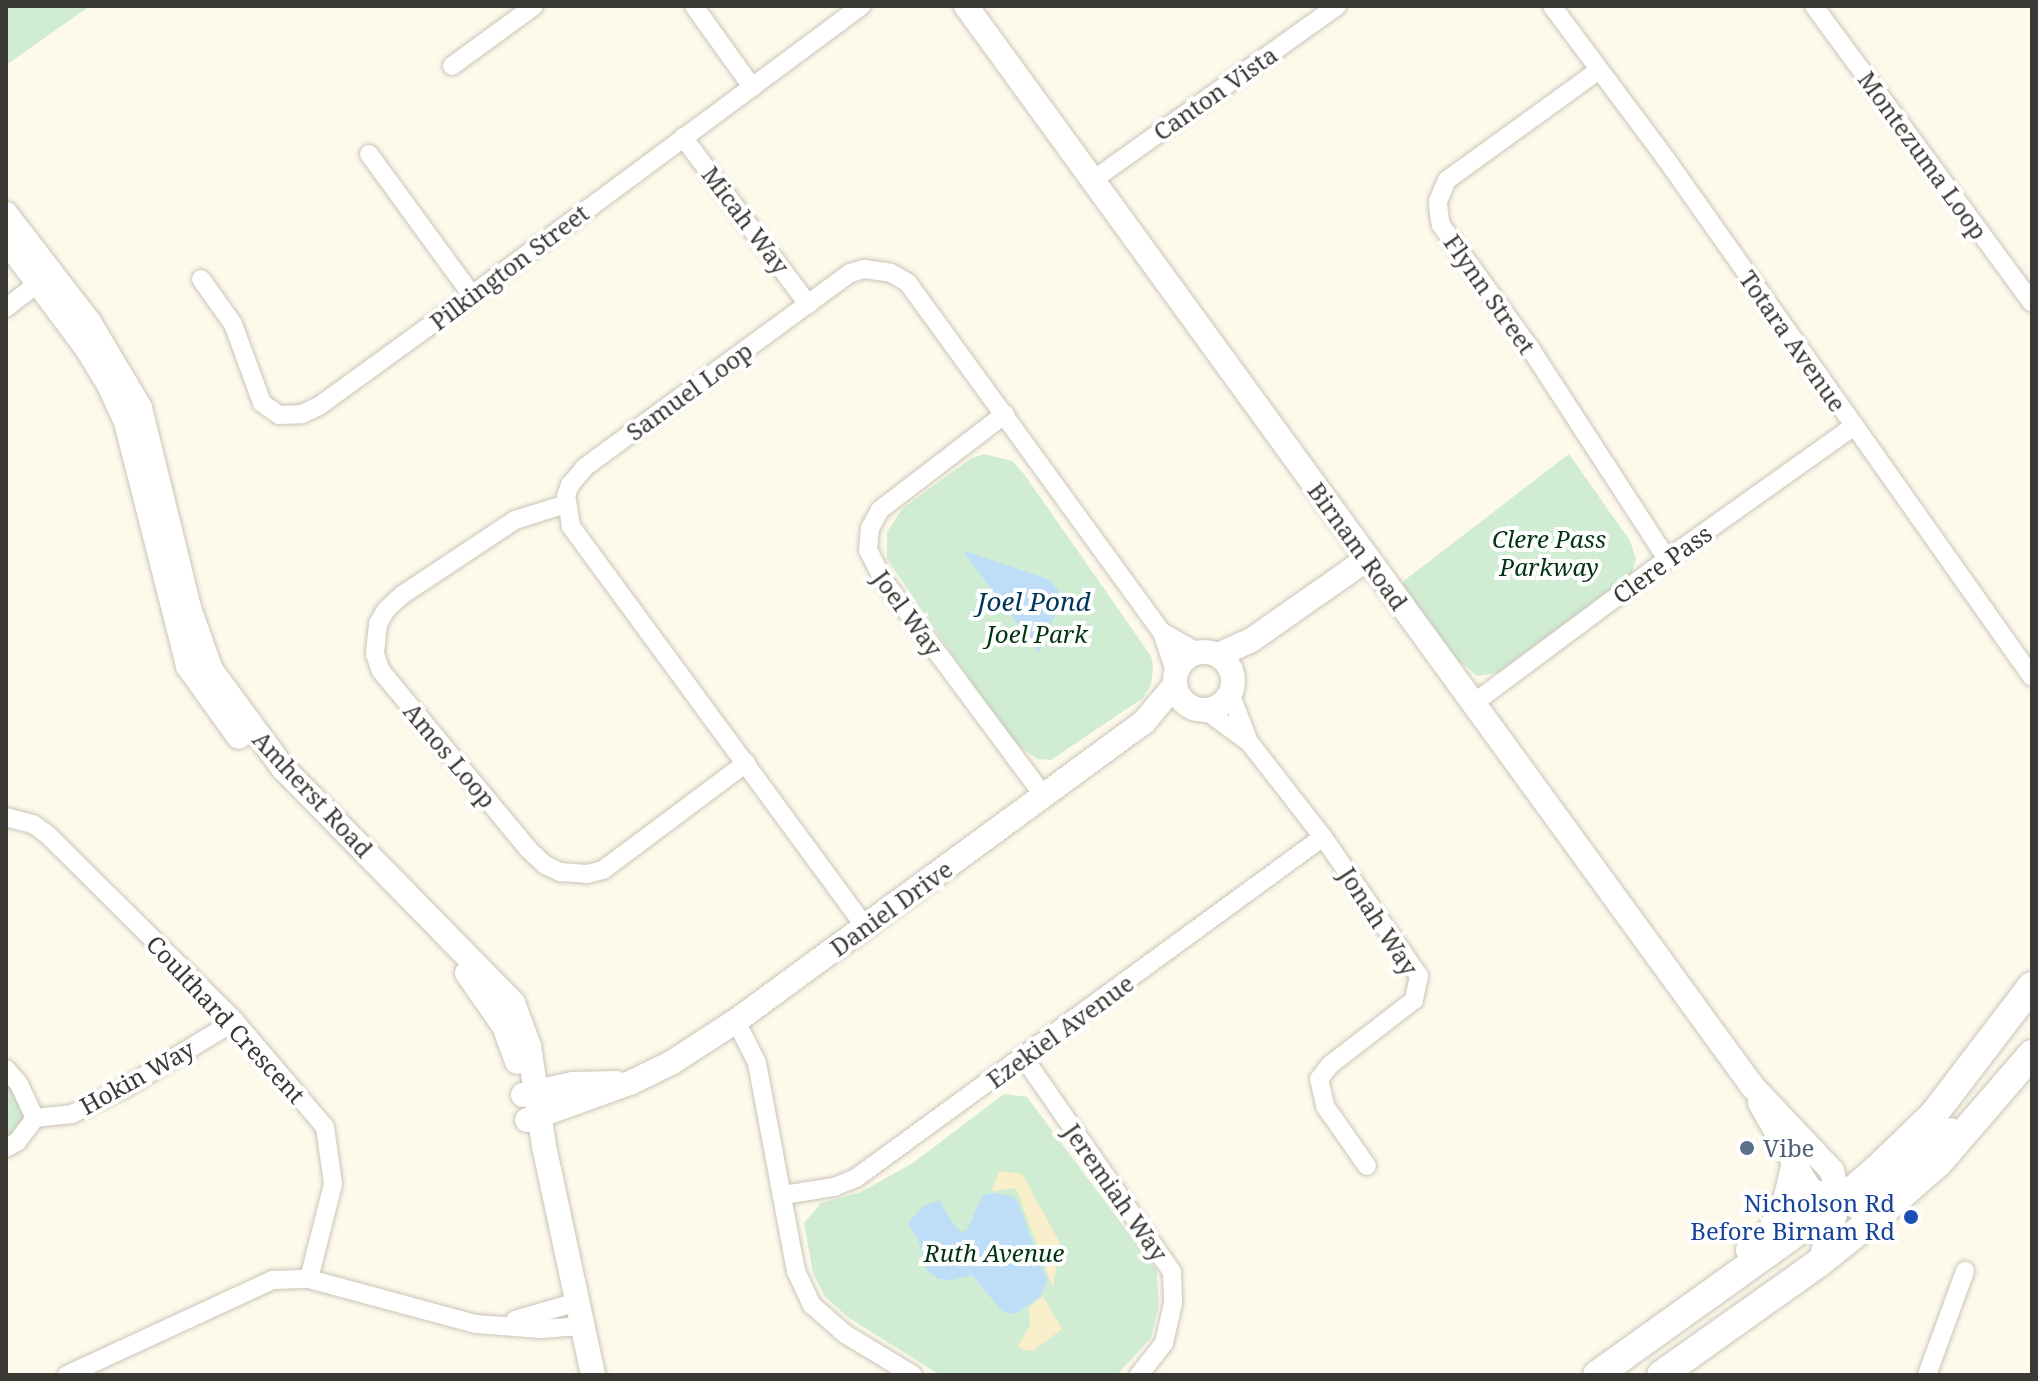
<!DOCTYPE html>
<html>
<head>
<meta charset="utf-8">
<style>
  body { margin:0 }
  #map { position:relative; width:2038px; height:1381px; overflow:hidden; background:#fdf9eb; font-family:"Noto Serif",serif }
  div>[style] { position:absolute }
  .green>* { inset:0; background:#d0edd3 }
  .sand>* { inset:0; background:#f9efca }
  .water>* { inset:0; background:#bedef8 }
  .roads { filter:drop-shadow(0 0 2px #c9c5b7) drop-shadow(0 0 2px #c9c5b7) }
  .street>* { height:18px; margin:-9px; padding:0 9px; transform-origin:9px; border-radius:9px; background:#fff }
  .secondary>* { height:24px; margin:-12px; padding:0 12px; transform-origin:12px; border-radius:12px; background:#fff }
  .secondary>.ring { margin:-12px; padding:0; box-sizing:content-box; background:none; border:24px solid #fff; border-radius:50% }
  .primary>* { height:28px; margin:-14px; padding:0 14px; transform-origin:14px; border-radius:14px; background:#fff }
  .dots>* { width:22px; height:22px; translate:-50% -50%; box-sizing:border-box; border:4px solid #fff; border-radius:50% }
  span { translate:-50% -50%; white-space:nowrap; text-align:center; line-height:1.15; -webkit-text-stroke:8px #fff; paint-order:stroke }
  .street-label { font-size:24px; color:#3b3934 }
  .park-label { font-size:24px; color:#023411; font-style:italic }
  .service-label { font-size:24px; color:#4e5e75 }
  .left { translate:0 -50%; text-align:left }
  .transit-label { font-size:24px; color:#164399 }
  .right { translate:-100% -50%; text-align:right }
  .water-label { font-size:26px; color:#003759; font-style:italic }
  .frame { position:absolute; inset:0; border:8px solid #3b3934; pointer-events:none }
</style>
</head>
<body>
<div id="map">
  <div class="green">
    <i style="clip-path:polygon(6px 6px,90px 6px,6px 65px)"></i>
    <i style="clip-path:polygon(984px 454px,1012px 461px,1024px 474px,1151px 656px,1153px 666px,1151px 685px,1143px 698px,1051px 760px,1037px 759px,1011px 740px,887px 559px,887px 532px,902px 509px,970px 459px)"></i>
    <i style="clip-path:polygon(1569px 454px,1630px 541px,1636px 559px,1631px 575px,1497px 673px,1477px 676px,1457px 659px,1401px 583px)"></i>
    <i style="clip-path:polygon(6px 1072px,30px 1118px,6px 1145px)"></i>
    <i style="clip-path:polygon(1004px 1094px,1027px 1097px,1157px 1271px,1159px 1306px,1151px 1338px,1117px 1375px,940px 1375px,849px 1318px,825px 1297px,813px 1273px,804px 1223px,821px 1203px,861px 1192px,913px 1163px)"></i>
  </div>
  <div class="sand">
    <i style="clip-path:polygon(999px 1171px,1022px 1174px,1060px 1243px,1053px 1288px,1016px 1188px,992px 1191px)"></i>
    <i style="clip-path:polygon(1043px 1296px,1062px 1329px,1033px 1351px,1024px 1350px,1018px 1346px,1030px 1326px,1029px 1308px)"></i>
  </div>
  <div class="water">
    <i style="clip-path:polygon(962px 550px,1050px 580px,1063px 597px,1039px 652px)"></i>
    <i style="clip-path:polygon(992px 1193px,1014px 1197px,1018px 1203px,1047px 1280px,1041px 1296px,1015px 1314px,1002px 1311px,972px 1275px,949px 1281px,937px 1278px,927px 1271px,919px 1242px,908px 1223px,923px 1206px,939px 1200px,954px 1225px,962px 1232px,967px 1230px,983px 1195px)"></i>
  </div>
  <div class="roads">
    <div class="street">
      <i style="left:694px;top:6px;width:100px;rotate:54.4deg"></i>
      <i style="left:1552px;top:6px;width:191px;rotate:53.3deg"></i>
      <i style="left:1666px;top:159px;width:634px;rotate:54.76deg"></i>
      <i style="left:1814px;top:6px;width:368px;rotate:53.7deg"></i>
      <i style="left:452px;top:66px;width:102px;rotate:-36.2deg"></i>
      <i style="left:1599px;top:70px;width:188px;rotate:144.1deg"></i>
      <i style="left:1447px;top:180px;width:23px;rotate:113deg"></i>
      <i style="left:1438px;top:201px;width:13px;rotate:86deg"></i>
      <i style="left:1439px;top:214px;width:11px;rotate:80deg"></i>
      <i style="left:1441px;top:225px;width:152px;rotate:54.1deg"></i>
      <i style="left:1530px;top:348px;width:252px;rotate:57deg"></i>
      <i style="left:683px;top:137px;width:209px;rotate:53.2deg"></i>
      <i style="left:369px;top:154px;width:175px;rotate:53.9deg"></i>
      <i style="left:1093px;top:180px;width:300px;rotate:-35.5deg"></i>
      <i style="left:201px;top:279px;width:55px;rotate:54.6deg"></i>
      <i style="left:233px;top:324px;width:84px;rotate:69.8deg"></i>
      <i style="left:262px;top:403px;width:21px;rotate:35deg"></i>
      <i style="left:279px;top:415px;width:23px;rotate:-2deg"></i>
      <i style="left:302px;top:414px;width:19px;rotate:-25deg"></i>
      <i style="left:319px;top:406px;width:189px;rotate:-36deg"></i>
      <i style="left:472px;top:295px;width:485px;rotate:-36.6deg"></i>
      <i style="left:6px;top:308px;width:52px;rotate:-38deg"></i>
      <i style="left:1005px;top:414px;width:158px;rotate:142.5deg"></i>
      <i style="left:880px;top:510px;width:21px;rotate:119deg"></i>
      <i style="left:870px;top:528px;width:22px;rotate:95deg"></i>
      <i style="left:868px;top:550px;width:31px;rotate:63deg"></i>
      <i style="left:882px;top:578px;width:270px;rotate:53.4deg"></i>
      <i style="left:566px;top:504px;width:53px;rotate:162.6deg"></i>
      <i style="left:515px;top:520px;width:136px;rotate:146.4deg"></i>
      <i style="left:402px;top:595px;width:22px;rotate:137deg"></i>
      <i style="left:386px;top:610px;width:16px;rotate:120deg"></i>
      <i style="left:378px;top:624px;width:30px;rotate:96deg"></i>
      <i style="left:375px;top:654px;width:18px;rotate:71deg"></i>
      <i style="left:381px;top:671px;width:231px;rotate:50.4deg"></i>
      <i style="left:528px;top:849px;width:23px;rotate:43deg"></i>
      <i style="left:545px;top:865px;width:17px;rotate:25deg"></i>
      <i style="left:560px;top:872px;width:27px;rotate:4deg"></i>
      <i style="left:587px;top:874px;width:16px;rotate:-14deg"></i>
      <i style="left:603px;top:870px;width:179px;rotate:-36.8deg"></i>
      <i style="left:1162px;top:632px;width:40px;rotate:29.7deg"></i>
      <i style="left:1230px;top:693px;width:53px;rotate:68.8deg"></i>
      <i style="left:1249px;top:742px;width:120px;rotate:52.1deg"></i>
      <i style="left:1323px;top:837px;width:169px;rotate:55.4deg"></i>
      <i style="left:1419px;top:976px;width:25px;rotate:102deg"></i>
      <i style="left:1414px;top:1000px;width:106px;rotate:142.3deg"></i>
      <i style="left:1330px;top:1065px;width:18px;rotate:128deg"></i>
      <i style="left:1319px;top:1079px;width:28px;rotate:77deg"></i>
      <i style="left:1325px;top:1106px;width:73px;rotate:55deg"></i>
      <i style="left:1474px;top:703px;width:241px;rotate:-36.7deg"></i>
      <i style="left:1667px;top:559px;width:228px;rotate:-35.4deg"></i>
      <i style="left:1205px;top:710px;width:51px;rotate:36.2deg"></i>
      <i style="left:6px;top:817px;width:28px;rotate:15deg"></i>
      <i style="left:33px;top:824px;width:19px;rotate:36deg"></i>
      <i style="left:48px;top:835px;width:264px;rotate:44.8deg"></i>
      <i style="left:235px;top:1021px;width:139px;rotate:49.7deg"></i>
      <i style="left:325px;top:1127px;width:58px;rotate:82deg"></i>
      <i style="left:333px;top:1184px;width:98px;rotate:104.2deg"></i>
      <i style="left:866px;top:928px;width:499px;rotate:-126.3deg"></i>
      <i style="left:571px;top:526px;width:30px;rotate:-99deg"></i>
      <i style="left:566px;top:496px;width:12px;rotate:-70deg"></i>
      <i style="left:570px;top:485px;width:23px;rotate:-50deg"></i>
      <i style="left:585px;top:467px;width:328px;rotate:-36.2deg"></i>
      <i style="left:850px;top:273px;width:15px;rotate:-16deg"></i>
      <i style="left:864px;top:269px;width:27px;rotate:8deg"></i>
      <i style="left:891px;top:273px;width:20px;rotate:30deg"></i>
      <i style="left:908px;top:283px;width:432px;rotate:54deg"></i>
      <i style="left:1162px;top:632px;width:44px;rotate:71.6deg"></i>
      <i style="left:736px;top:1021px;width:47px;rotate:63.4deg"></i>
      <i style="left:757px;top:1063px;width:212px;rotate:79.4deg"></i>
      <i style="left:796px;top:1271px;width:38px;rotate:65deg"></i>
      <i style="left:812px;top:1305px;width:44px;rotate:41.3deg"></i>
      <i style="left:845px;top:1334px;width:79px;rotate:31.1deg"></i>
      <i style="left:1024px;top:1058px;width:260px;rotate:55.3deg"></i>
      <i style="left:1172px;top:1272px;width:31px;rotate:88deg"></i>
      <i style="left:1173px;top:1303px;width:41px;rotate:102.7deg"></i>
      <i style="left:1164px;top:1343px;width:41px;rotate:128deg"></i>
      <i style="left:6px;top:1069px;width:20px;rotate:49deg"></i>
      <i style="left:19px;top:1084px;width:38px;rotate:65deg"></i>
      <i style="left:35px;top:1118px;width:37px;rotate:-6deg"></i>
      <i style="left:72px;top:1114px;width:57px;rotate:-26.1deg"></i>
      <i style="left:123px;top:1089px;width:131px;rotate:-31.3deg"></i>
      <i style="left:6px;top:1148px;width:13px;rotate:-29deg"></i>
      <i style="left:17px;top:1142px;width:30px;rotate:-53deg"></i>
      <i style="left:784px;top:1195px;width:51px;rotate:-9.1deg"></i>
      <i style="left:834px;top:1187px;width:24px;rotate:-22deg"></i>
      <i style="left:856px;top:1178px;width:578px;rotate:-36.14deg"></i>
      <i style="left:515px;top:1320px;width:65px;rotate:-16.2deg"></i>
      <i style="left:67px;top:1375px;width:227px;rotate:-24.8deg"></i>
      <i style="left:273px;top:1280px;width:36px;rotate:-2deg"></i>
      <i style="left:309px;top:1279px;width:173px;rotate:15.1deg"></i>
      <i style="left:476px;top:1324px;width:65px;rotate:4.4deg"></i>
      <i style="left:541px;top:1329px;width:40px;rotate:-4.3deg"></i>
      <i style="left:1927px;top:1375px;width:111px;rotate:-69.9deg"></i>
    </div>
    <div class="secondary">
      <i style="left:966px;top:6px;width:1336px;rotate:53.95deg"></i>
      <i style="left:1752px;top:1086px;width:117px;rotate:46.7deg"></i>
      <i style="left:1832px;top:1171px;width:32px;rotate:77deg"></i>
      <i style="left:1839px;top:1202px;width:63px;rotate:107.6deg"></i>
      <i style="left:6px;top:214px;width:136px;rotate:52.5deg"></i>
      <i style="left:89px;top:322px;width:100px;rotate:59.3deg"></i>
      <i style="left:140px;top:408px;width:206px;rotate:76.2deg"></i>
      <i style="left:189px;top:608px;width:66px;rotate:70.5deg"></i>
      <i style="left:211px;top:670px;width:122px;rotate:53.7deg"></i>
      <i style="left:283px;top:768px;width:329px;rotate:45.6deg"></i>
      <i style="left:513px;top:1003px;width:46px;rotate:69.6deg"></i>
      <i style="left:529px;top:1046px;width:101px;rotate:81.5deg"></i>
      <i style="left:544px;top:1146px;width:234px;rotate:77.9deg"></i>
      <i style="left:6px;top:240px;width:137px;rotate:53.3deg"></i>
      <i style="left:88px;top:350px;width:41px;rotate:59deg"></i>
      <i style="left:109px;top:385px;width:41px;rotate:65.3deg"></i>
      <i style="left:126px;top:422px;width:252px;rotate:75.7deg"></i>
      <i style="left:188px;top:666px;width:87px;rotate:54.3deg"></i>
      <i class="ring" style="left:1175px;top:652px;width:34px;height:34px"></i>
      <i style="left:1218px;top:655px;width:35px;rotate:-24deg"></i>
      <i style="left:1250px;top:641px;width:143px;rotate:-35deg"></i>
      <i style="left:467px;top:973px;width:65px;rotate:55.1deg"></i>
      <i style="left:504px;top:1026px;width:38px;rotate:70deg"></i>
      <i style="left:523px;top:1095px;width:51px;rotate:-12.4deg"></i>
      <i style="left:573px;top:1084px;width:43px;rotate:-1.3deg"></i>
      <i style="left:1760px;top:1103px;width:100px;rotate:60.1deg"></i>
      <i style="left:1810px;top:1190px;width:49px;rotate:19.2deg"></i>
      <i style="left:1856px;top:1206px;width:16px;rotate:-7deg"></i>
      <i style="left:1872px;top:1204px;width:108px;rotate:-43.1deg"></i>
      <i style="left:527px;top:1120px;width:109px;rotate:-19.8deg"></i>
      <i style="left:630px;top:1083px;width:46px;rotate:-26deg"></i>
      <i style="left:671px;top:1063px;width:77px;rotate:-32.9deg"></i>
      <i style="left:736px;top:1021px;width:506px;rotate:-36.24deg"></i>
      <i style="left:1144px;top:722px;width:48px;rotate:-50deg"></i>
    </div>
    <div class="primary">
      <i style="left:1750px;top:1250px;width:23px;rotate:-34deg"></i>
      <i style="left:1769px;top:1237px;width:44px;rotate:-64.6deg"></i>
      <i style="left:1788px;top:1197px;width:32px;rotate:-77deg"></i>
      <i style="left:1597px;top:1375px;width:297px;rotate:-35.6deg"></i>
      <i style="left:1839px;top:1202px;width:49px;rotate:-40.9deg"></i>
      <i style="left:1876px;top:1170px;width:81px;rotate:-44deg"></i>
      <i style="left:1934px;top:1114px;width:161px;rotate:-52.6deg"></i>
      <i style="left:1661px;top:1375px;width:195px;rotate:-35.4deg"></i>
      <i style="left:1820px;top:1262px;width:80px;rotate:-38.9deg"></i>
      <i style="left:1882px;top:1212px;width:74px;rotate:-41.2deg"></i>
      <i style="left:1938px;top:1163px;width:144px;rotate:-49.2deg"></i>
    </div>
  </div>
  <div class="dots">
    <i style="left:1747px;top:1148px;background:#5c6f8a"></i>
    <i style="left:1911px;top:1217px;background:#1a4fb4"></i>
  </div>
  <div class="street-label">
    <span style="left:1215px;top:93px;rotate:-35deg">Canton Vista</span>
    <span style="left:1923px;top:155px;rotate:54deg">Montezuma Loop</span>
    <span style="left:746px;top:220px;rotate:53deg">Micah Way</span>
    <span style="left:509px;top:267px;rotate:-37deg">Pilkington Street</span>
    <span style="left:1490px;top:294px;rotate:55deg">Flynn Street</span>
    <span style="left:1793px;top:341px;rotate:55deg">Totara Avenue</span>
    <span style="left:689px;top:391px;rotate:-36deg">Samuel Loop</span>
    <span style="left:1358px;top:546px;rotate:54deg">Birnam Road</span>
    <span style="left:1662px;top:564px;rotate:-36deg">Clere Pass</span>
    <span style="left:908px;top:613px;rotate:54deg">Joel Way</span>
    <span style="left:450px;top:755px;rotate:50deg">Amos Loop</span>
    <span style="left:313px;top:794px;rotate:47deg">Amherst Road</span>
    <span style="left:891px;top:908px;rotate:-36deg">Daniel Drive</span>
    <span style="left:1379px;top:921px;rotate:57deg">Jonah Way</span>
    <span style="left:226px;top:1019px;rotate:47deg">Coulthard Crescent</span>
    <span style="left:1060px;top:1031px;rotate:-36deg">Ezekiel Avenue</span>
    <span style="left:137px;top:1077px;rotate:-29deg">Hokin Way</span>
    <span style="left:1116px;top:1192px;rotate:55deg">Jeremiah Way</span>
  </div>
  <div class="park-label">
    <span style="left:1549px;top:553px">Clere Pass<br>Parkway</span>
    <span style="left:1037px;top:634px">Joel Park</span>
    <span style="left:994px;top:1253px">Ruth Avenue</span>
  </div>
  <div class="service-label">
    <span class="left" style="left:1763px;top:1148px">Vibe</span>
  </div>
  <div class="transit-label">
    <span class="right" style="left:1895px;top:1217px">Nicholson Rd<br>Before Birnam Rd</span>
  </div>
  <div class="water-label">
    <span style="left:1034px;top:602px">Joel Pond</span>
  </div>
  <div class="frame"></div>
</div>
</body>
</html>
